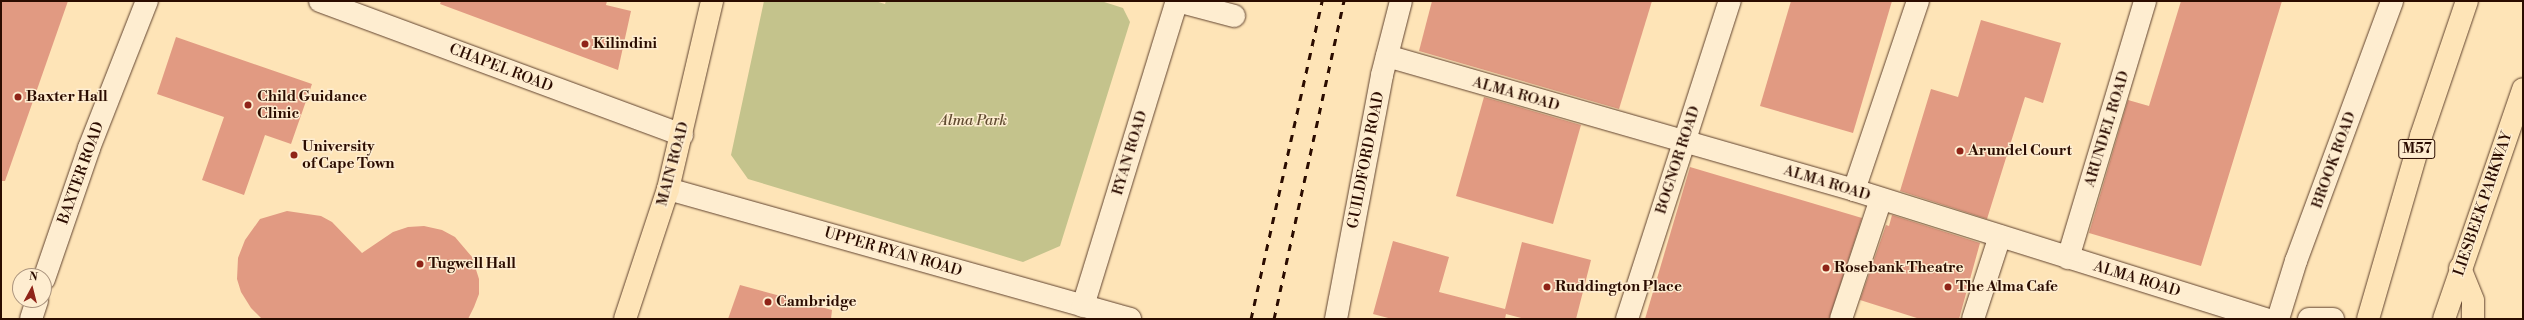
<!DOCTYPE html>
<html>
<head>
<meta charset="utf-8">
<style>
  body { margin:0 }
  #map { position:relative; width:2524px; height:320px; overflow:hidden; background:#fee4b7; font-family:"Libre Bodoni",serif }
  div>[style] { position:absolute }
  .green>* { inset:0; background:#c4c38c }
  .building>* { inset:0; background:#e19a82 }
  .roads { filter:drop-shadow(0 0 1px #60422e) drop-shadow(0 0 1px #60422e) }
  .minor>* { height:22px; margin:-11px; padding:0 11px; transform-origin:11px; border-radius:11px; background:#feedd0 }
  .major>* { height:22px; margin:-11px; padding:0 11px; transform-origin:11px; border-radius:11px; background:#fee4b7 }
  .rail>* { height:3px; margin-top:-1.5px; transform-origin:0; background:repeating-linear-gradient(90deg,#2b0c00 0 7px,transparent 0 14px) }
  .dots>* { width:11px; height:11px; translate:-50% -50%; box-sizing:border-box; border:2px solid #feedd0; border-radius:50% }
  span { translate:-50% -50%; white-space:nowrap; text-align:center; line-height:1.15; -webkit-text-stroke:3px #feedd0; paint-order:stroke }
  .shield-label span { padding:1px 3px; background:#feedd0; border:1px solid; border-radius:3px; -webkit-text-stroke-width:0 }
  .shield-label { font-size:14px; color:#2b0c00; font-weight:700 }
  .poi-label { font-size:15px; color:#2b0c00; font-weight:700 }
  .left { translate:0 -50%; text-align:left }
  .street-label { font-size:15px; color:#2b0c00 }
  .park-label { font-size:15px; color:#614c31; font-style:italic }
  .frame { position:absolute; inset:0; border:2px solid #2b0c00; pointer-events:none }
  .north { position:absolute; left:12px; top:268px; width:40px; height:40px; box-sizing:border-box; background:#feedd0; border:1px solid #aa937d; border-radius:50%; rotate:7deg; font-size:11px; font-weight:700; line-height:16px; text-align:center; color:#2b0c00 }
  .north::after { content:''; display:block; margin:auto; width:14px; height:18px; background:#8f2418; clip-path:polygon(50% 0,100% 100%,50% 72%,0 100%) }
</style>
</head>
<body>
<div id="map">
  <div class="green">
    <i style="clip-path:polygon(764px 1px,875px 1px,885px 4px,886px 1px,1101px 1px,1123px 8px,1130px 22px,1060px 246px,1023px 262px,748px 179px,731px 155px)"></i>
  </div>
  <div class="building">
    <i style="clip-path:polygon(1px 1px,68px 1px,5px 181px,1px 181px)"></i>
    <i style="clip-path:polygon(441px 1px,607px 1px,606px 5px,631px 11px,618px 70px,440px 4px)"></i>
    <i style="clip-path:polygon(1432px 1px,1652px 1px,1619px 109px,1419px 51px)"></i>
    <i style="clip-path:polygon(1791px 1px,1892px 1px,1853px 133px,1760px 106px)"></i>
    <i style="clip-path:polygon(2181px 1px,2282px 1px,2201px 266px,2089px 233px,2128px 100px,2149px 106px)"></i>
    <i style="clip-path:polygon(1981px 20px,2061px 43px,2043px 103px,2025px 97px,1987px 219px,1900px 191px,1931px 89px,1958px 97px)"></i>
    <i style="clip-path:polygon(176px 37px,312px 84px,291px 144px,265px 135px,244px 195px,202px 180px,224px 117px,157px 94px)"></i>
    <i style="clip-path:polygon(1484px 97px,1581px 125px,1553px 224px,1456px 196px)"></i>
    <i style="clip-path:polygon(1690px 167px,1862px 218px,1829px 319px,1645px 319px)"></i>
    <i style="clip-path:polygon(287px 211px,321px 216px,332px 222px,362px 253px,393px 232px,408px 227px,424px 226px,442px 230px,455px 237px,472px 257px,479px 279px,479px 294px,474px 307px,468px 319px,262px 319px,251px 308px,241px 292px,237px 279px,238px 258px,245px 240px,260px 219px)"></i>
    <i style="clip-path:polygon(1892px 215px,1980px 243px,1959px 319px,1920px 319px,1860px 300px,1886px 225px,1889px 226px)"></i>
    <i style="clip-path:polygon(1393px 241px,1449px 257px,1439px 292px,1505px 309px,1522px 242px,1591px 260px,1576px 319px,1525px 319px,1506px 314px,1505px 319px,1392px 319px,1373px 314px)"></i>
    <i style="clip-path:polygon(740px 285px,832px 310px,831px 319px,728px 319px)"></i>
  </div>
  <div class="roads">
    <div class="minor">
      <i style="left:320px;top:1px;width:386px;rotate:20.3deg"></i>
      <i style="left:1177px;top:1px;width:59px;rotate:14.7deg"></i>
      <i style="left:1387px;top:56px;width:486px;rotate:16deg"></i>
      <i style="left:1854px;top:190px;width:431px;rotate:17.4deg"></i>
      <i style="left:668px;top:189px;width:480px;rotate:15.7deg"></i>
      <i style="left:1854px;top:190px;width:200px;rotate:-71.3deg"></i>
      <i style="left:2068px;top:258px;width:268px;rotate:-73.3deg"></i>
      <i style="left:44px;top:279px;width:139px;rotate:-71deg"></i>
      <i style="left:89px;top:148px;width:158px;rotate:-68.5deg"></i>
      <i style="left:1083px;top:306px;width:319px;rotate:-72.9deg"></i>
      <i style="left:31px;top:319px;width:20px;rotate:-72deg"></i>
      <i style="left:1336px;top:319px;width:248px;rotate:-79.3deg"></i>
      <i style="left:1382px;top:75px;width:76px;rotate:-75.6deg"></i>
      <i style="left:1627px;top:319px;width:334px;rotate:-72.1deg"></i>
      <i style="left:1841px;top:319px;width:126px;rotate:-71.6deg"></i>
      <i style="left:1973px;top:319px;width:87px;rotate:-72deg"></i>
      <i style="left:2278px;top:319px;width:61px;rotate:-72.8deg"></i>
      <i style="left:2296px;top:261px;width:277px;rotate:-69.7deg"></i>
      <i style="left:2309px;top:319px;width:24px"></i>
    </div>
    <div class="major">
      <i style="left:2460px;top:268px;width:35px;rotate:68deg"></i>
      <i style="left:2473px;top:301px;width:18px;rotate:90deg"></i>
      <i style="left:625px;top:319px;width:137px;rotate:-71.7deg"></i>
      <i style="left:668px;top:189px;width:193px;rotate:-76.8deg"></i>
      <i style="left:2368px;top:319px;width:191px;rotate:-73.8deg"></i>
      <i style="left:2421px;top:136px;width:143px;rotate:-71.2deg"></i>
      <i style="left:2444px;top:319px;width:243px;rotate:-71deg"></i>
    </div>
  </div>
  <div class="rail">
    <i style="left:1251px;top:319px;width:326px;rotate:-77.4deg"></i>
    <i style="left:1274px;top:319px;width:326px;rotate:-77.6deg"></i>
  </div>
  <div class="dots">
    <i style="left:585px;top:44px;background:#8f2418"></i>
    <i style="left:18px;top:97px;background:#8f2418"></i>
    <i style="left:248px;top:105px;background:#8f2418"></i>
    <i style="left:1960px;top:151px;background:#8f2418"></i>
    <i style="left:294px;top:155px;background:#8f2418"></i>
    <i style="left:420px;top:264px;background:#8f2418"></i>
    <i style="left:1826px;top:268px;background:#8f2418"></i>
    <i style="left:1547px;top:287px;background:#8f2418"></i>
    <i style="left:1948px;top:287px;background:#8f2418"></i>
    <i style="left:768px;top:302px;background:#8f2418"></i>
  </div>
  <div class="shield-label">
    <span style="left:2417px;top:149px">M57</span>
  </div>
  <div class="poi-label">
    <span class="left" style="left:593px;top:44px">Kilindini</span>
    <span class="left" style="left:257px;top:105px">Child Guidance<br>Clinic</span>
    <span class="left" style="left:26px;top:97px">Baxter Hall</span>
    <span class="left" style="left:302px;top:155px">University<br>of Cape Town</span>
    <span class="left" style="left:1968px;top:151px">Arundel Court</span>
    <span class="left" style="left:428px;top:264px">Tugwell Hall</span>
    <span class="left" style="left:1834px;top:268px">Rosebank Theatre</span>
    <span class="left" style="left:1555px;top:287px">Ruddington Place</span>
    <span class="left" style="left:1956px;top:287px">The Alma Cafe</span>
    <span class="left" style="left:776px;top:302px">Cambridge</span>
  </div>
  <div class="street-label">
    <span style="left:501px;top:68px;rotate:21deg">CHAPEL ROAD</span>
    <span style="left:1516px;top:94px;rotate:16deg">ALMA ROAD</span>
    <span style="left:2107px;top:129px;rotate:-73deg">ARUNDEL ROAD</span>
    <span style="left:1130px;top:153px;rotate:-73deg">RYAN ROAD</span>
    <span style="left:1366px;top:160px;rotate:-79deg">GUILDFORD ROAD</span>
    <span style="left:1678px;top:160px;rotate:-72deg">BOGNOR ROAD</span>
    <span style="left:2334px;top:160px;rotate:-70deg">BROOK ROAD</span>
    <span style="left:673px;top:164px;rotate:-75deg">MAIN ROAD</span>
    <span style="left:81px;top:173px;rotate:-70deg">BAXTER ROAD</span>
    <span style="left:1827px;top:183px;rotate:17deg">ALMA ROAD</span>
    <span style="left:2483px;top:204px;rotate:-71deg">LIESBEEK PARKWAY</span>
    <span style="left:893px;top:252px;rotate:16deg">UPPER RYAN ROAD</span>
    <span style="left:2137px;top:279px;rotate:17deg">ALMA ROAD</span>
  </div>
  <div class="park-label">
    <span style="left:973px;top:121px">Alma Park</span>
  </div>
  <div class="frame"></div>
  <div class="north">N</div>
</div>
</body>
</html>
